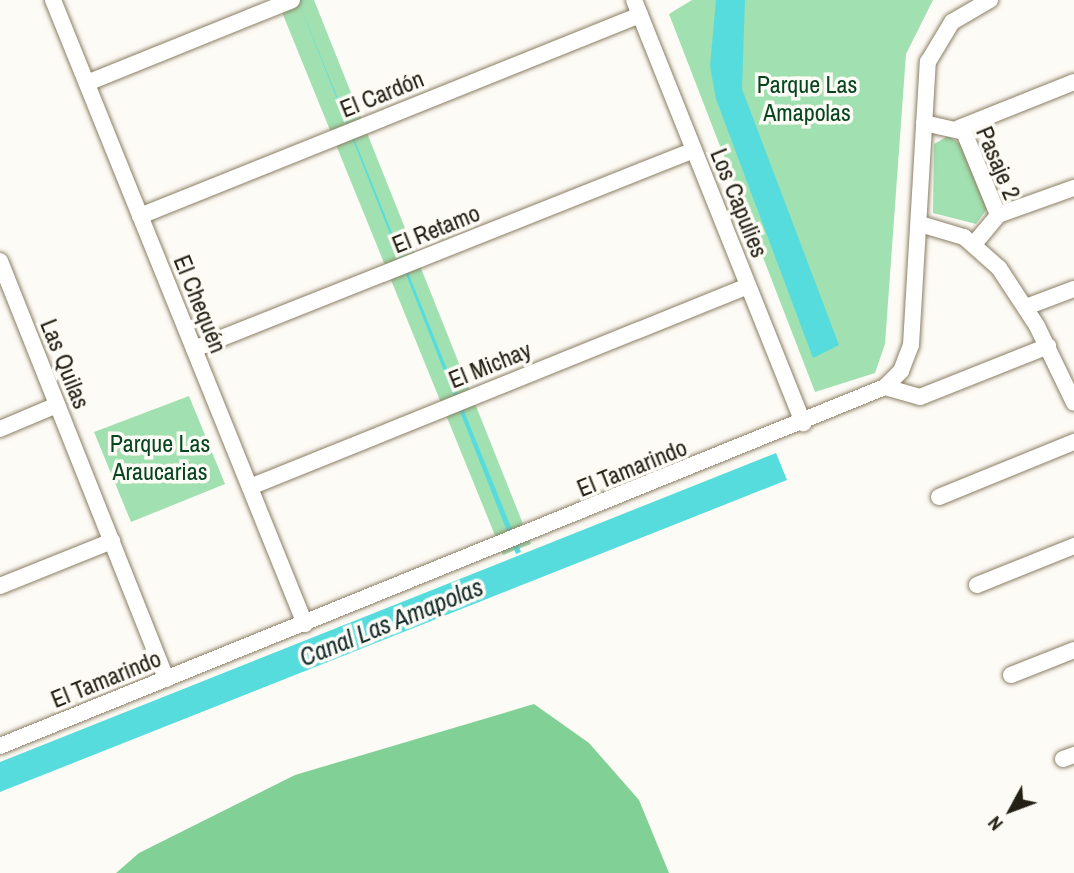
<!DOCTYPE html>
<html>
<head>
<meta charset="utf-8">
<style>
  body { margin:0 }
  #map { position:relative; width:1074px; height:873px; overflow:hidden; background:#fdfbf5; font-family:"Archivo Narrow",sans-serif }
  div>[style] { position:absolute }
  .green>* { inset:0; background:#a1e0b0 }
  .forest>* { inset:0; background:#81d095 }
  .water>* { inset:0; background:#57dcdd }
  .roads { filter:drop-shadow(0 0 2px #8a7e63) drop-shadow(0 0 2px #8a7e63) }
  .street>* { height:16px; margin:-8px; padding:0 8px; transform-origin:8px; border-radius:8px; background:#fff }
  span { translate:-50% -50%; white-space:nowrap; text-align:center; line-height:1.15; -webkit-text-stroke:7px #fdfbf5; paint-order:stroke }
  .park-label { font-size:24px; color:#064520 }
  .street-label { font-size:24px; color:#242015 }
  .water-label { font-size:26px; color:#172e2e; font-style:italic }
  .north { position:absolute; left:976px; top:775px; width:70px; height:70px; -webkit-text-stroke:5px #fdfbf5; paint-order:stroke; rotate:229deg; font-size:19px; font-weight:700; line-height:28px; text-align:center; color:#242015 }
  .north::after { content:''; display:block; margin:auto; width:24px; height:32px; background:#242015; clip-path:polygon(50% 0,100% 100%,50% 72%,0 100%) }
</style>
</head>
<body>
<div id="map">
  <div class="green">
    <i style="clip-path:polygon(277px 0,314px 0,531px 544px,503px 555px)"></i>
    <i style="clip-path:polygon(692px 0,933px 0,906px 54px,885px 344px,875px 373px,815px 392px,669px 14px)"></i>
    <i style="clip-path:polygon(948px 136px,962px 145px,987px 209px,976px 224px,933px 213px,934px 144px)"></i>
    <i style="clip-path:polygon(189px 396px,225px 484px,131px 522px,94px 432px)"></i>
  </div>
  <div class="forest">
    <i style="clip-path:polygon(534px 704px,589px 743px,639px 800px,669px 873px,116px 873px,139px 853px,295px 775px)"></i>
  </div>
  <div class="water">
    <i style="clip-path:polygon(298px 0,521px 552px,516px 554px)"></i>
    <i style="clip-path:polygon(716px 0,745px 0,742px 89px,839px 345px,813px 358px,716px 99px,710px 66px)"></i>
    <i style="clip-path:polygon(776px 453px,787px 480px,0 792px,0 762px)"></i>
  </div>
  <div class="roads">
    <div class="street">
      <i style="left:53px;top:0;width:673px;rotate:68.01deg"></i>
      <i style="left:634px;top:0;width:456px;rotate:68.2deg"></i>
      <i style="left:87px;top:83px;width:221px;rotate:-22deg"></i>
      <i style="left:924px;top:123px;width:41px;rotate:12.7deg"></i>
      <i style="left:964px;top:132px;width:90px;rotate:67.7deg"></i>
      <i style="left:959px;top:128px;width:124px;rotate:-21.8deg"></i>
      <i style="left:998px;top:215px;width:81px;rotate:-19.6deg"></i>
      <i style="left:140px;top:216px;width:539px;rotate:-21.9deg"></i>
      <i style="left:920px;top:224px;width:46px;rotate:16.5deg"></i>
      <i style="left:964px;top:237px;width:47px;rotate:41.5deg"></i>
      <i style="left:999px;top:268px;width:69px;rotate:56.8deg"></i>
      <i style="left:1037px;top:326px;width:85px;rotate:64.3deg"></i>
      <i style="left:974px;top:244px;width:38px;rotate:-50deg"></i>
      <i style="left:0;top:261px;width:450px;rotate:68.3deg"></i>
      <i style="left:1026px;top:307px;width:51px;rotate:-20.6deg"></i>
      <i style="left:194px;top:349px;width:538px;rotate:-21.7deg"></i>
      <i style="left:885px;top:387px;width:36px;rotate:16deg"></i>
      <i style="left:920px;top:397px;width:138px;rotate:-21.7deg"></i>
      <i style="left:0;top:429px;width:62px;rotate:-22.8deg"></i>
      <i style="left:250px;top:487px;width:537px;rotate:-21.98deg"></i>
      <i style="left:939px;top:497px;width:146px;rotate:-22.2deg"></i>
      <i style="left:977px;top:585px;width:105px;rotate:-21.9deg"></i>
      <i style="left:0;top:586px;width:121px;rotate:-21.9deg"></i>
      <i style="left:1011px;top:675px;width:68px;rotate:-21.6deg"></i>
      <i style="left:0;top:746px;width:955px;rotate:-22.08deg"></i>
      <i style="left:885px;top:387px;width:23px;rotate:-45deg"></i>
      <i style="left:901px;top:371px;width:28px;rotate:-69deg"></i>
      <i style="left:911px;top:345px;width:284px;rotate:-86.6deg"></i>
      <i style="left:928px;top:62px;width:47px;rotate:-59deg"></i>
      <i style="left:952px;top:22px;width:44px;rotate:-30.1deg"></i>
      <i style="left:1063px;top:759px;width:12px;rotate:-20deg"></i>
    </div>
  </div>
  <div class="park-label">
    <span style="left:807px;top:99px">Parque Las<br>Amapolas</span>
    <span style="left:160px;top:458px">Parque Las<br>Araucarias</span>
  </div>
  <div class="street-label">
    <span style="left:382px;top:94px;rotate:-22deg">El Cardón</span>
    <span style="left:998px;top:163px;rotate:67deg">Pasaje 2</span>
    <span style="left:739px;top:203px;rotate:68deg">Los Capulies</span>
    <span style="left:436px;top:229px;rotate:-22deg">El Retamo</span>
    <span style="left:200px;top:304px;rotate:68deg">El Chequén</span>
    <span style="left:65px;top:364px;rotate:68deg">Las Quilas</span>
    <span style="left:490px;top:365px;rotate:-22deg">El Michay</span>
    <span style="left:632px;top:468px;rotate:-22deg">El Tamarindo</span>
    <span style="left:106px;top:679px;rotate:-22deg">El Tamarindo</span>
  </div>
  <div class="water-label">
    <span style="left:391px;top:622px;rotate:-22deg">Canal Las Amapolas</span>
  </div>
  <div class="north">N</div>
</div>
</body>
</html>
